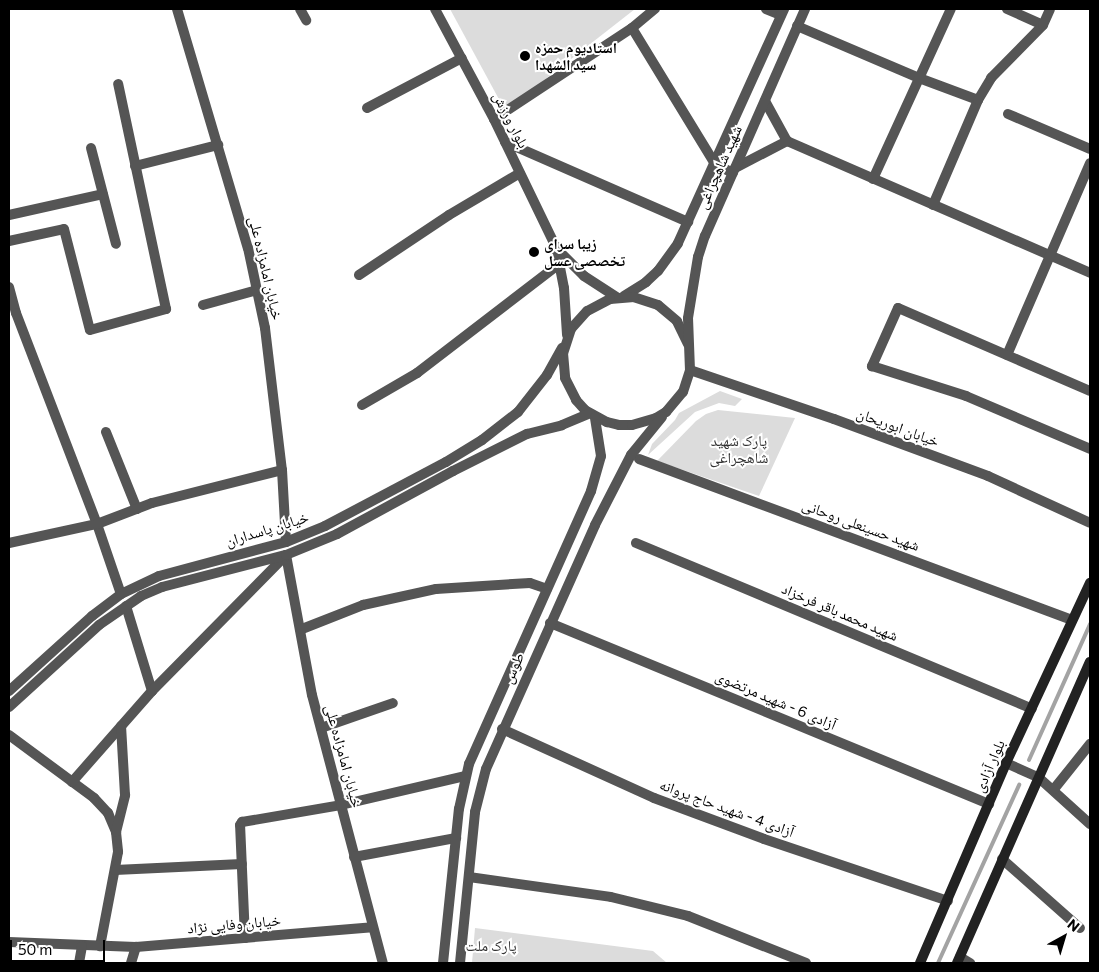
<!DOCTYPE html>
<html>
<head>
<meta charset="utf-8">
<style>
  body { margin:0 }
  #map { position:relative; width:1099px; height:972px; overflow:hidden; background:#fff; font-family:Commissioner,"Noto Naskh Arabic",sans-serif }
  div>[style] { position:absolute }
  .green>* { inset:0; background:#dcdcdc }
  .stream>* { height:4px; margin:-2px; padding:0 2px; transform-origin:2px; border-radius:2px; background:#a3a3a3 }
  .minor>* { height:10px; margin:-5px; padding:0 5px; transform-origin:5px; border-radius:5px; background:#555 }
  .tertiary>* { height:10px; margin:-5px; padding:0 5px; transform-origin:5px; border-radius:5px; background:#555 }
  .secondary>* { height:10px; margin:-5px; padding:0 5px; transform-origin:5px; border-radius:5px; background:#222 }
  .dots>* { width:14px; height:14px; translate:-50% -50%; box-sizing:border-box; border:2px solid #fff; border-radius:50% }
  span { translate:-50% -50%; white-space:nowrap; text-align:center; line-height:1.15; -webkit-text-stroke:4px #fff; paint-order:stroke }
  .poi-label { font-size:15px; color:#000; font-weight:700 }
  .left { translate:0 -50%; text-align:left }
  .street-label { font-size:15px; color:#000 }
  .park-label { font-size:15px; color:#333 }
  .frame { position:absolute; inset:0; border:10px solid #000; pointer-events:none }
  .north { position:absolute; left:1039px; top:912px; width:50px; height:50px; -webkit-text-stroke:4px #fff; paint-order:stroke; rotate:39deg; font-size:14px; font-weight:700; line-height:20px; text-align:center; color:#000 }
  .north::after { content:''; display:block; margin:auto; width:18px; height:22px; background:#000; clip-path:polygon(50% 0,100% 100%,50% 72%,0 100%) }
  .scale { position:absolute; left:10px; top:940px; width:95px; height:22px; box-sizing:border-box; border:2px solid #000; border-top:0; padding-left:6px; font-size:15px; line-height:18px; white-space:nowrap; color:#000; -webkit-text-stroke:4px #fff; paint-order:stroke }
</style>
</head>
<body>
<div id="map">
  <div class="green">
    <i style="clip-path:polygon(450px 9px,635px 9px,511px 106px,506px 106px,501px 103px)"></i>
    <i style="clip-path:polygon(720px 391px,742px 399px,735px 406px,719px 403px,695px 412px,648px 455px,652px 444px,675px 420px,679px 413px)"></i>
    <i style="clip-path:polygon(718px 410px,795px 418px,759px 496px,657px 461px,696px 421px,706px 414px)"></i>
    <i style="clip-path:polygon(475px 928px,653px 951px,667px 963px,472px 963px)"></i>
  </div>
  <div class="stream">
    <i style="left:1029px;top:760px;width:149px;rotate:-65.8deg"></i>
    <i style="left:938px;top:963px;width:196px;rotate:-65.5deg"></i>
  </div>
  <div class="minor">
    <i style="left:177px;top:9px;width:249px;rotate:73.5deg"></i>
    <i style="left:248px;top:248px;width:82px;rotate:78deg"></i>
    <i style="left:265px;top:328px;width:143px;rotate:83.2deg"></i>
    <i style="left:282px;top:470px;width:72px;rotate:86.8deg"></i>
    <i style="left:300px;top:9px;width:13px;rotate:61deg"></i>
    <i style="left:766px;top:9px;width:16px;rotate:22deg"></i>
    <i style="left:1007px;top:9px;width:39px;rotate:24deg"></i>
    <i style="left:797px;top:26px;width:133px;rotate:23.1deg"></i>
    <i style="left:919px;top:78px;width:63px;rotate:20.4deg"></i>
    <i style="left:632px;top:28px;width:30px;rotate:-40deg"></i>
    <i style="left:765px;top:101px;width:46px;rotate:61.2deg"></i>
    <i style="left:367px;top:108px;width:107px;rotate:-27.8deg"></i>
    <i style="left:1008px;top:114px;width:89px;rotate:23.1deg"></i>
    <i style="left:494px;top:119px;width:165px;rotate:-33.4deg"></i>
    <i style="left:632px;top:28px;width:159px;rotate:58.6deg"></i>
    <i style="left:787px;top:141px;width:331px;rotate:23.5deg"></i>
    <i style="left:505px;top:142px;width:200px;rotate:23.6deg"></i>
    <i style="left:91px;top:148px;width:99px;rotate:75.4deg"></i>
    <i style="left:135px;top:166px;width:86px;rotate:-14.2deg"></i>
    <i style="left:735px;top:168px;width:59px;rotate:-27.4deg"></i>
    <i style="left:873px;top:179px;width:187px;rotate:-65.4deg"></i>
    <i style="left:933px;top:205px;width:114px;rotate:-66.8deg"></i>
    <i style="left:978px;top:100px;width:26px;rotate:-59deg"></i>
    <i style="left:991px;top:78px;width:74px;rotate:-45.5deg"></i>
    <i style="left:1043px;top:25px;width:17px;rotate:-66deg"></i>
    <i style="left:9px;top:215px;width:96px;rotate:-12.6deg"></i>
    <i style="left:9px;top:241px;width:56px;rotate:-12.3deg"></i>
    <i style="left:64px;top:229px;width:104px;rotate:75.6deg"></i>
    <i style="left:90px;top:330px;width:79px;rotate:-15.4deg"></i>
    <i style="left:166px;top:309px;width:230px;rotate:-102deg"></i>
    <i style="left:359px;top:275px;width:108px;rotate:-33.7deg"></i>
    <i style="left:449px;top:215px;width:82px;rotate:-30.6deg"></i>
    <i style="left:9px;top:287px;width:27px;rotate:75deg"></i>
    <i style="left:16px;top:313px;width:226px;rotate:69deg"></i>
    <i style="left:97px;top:524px;width:74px;rotate:71.1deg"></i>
    <i style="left:203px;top:305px;width:56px;rotate:-15.5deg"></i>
    <i style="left:1007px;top:355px;width:209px;rotate:-66.6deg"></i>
    <i style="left:1090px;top:391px;width:209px;rotate:-156.6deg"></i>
    <i style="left:898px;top:308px;width:64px;rotate:114.1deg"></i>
    <i style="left:872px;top:366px;width:99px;rotate:17.7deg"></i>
    <i style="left:966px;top:396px;width:135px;rotate:23.1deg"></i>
    <i style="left:362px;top:405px;width:64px;rotate:-30.2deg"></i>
    <i style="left:417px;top:373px;width:179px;rotate:-37.5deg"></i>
    <i style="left:106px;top:432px;width:83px;rotate:68.1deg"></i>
    <i style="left:639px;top:459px;width:462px;rotate:20.4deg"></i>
    <i style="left:9px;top:543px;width:90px;rotate:-12.2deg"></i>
    <i style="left:97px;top:524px;width:59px;rotate:-20.9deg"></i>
    <i style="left:152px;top:503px;width:134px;rotate:-14.2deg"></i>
    <i style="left:636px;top:543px;width:429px;rotate:22.7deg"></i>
    <i style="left:286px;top:555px;width:142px;rotate:79.5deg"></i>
    <i style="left:312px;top:695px;width:277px;rotate:75.2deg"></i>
    <i style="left:126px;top:606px;width:89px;rotate:73deg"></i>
    <i style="left:550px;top:623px;width:475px;rotate:22.4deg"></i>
    <i style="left:302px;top:629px;width:66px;rotate:-21.5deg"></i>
    <i style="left:363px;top:605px;width:75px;rotate:-12.4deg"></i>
    <i style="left:436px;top:589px;width:94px;rotate:-3.7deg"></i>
    <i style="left:530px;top:583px;width:18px;rotate:19deg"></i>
    <i style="left:321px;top:728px;width:76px;rotate:-19.1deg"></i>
    <i style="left:502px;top:729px;width:167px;rotate:24.4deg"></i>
    <i style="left:654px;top:798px;width:117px;rotate:20.4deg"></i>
    <i style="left:764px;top:839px;width:194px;rotate:18.6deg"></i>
    <i style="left:9px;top:735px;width:106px;rotate:36.5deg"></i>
    <i style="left:94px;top:798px;width:21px;rotate:47deg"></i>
    <i style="left:108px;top:813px;width:21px;rotate:67deg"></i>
    <i style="left:116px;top:832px;width:20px;rotate:84deg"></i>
    <i style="left:118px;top:852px;width:96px;rotate:100.8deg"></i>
    <i style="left:1006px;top:763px;width:35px;rotate:24deg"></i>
    <i style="left:1038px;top:777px;width:70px;rotate:42.1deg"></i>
    <i style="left:72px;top:782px;width:121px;rotate:-48.7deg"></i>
    <i style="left:152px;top:691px;width:191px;rotate:-45.4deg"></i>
    <i style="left:1054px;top:789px;width:58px;rotate:-51.3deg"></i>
    <i style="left:116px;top:832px;width:38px;rotate:-76deg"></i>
    <i style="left:125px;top:795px;width:69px;rotate:-93.3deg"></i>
    <i style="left:354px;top:857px;width:104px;rotate:-10.6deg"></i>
    <i style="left:1002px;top:859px;width:104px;rotate:41.5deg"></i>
    <i style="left:115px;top:870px;width:127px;rotate:-2.7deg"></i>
    <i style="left:469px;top:877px;width:143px;rotate:8deg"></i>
    <i style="left:611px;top:897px;width:79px;rotate:13.9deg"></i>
    <i style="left:688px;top:916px;width:127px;rotate:21.7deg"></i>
    <i style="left:245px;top:938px;width:113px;rotate:-92.5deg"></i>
    <i style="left:240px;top:825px;width:4px;rotate:-56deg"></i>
    <i style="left:242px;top:822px;width:100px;rotate:-9.7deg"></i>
    <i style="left:341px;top:805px;width:128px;rotate:-13.1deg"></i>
    <i style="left:9px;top:942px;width:127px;rotate:2.3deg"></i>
    <i style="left:136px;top:947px;width:237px;rotate:-4.8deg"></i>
    <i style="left:960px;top:957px;width:12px;rotate:31deg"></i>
    <i style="left:79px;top:963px;width:17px;rotate:-80deg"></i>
    <i style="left:131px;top:963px;width:17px;rotate:-73deg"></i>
  </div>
  <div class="tertiary">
    <i style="left:435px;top:9px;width:125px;rotate:61.8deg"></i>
    <i style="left:494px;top:119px;width:142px;rotate:64.2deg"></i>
    <i style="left:556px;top:247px;width:42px;rotate:79deg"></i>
    <i style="left:564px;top:288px;width:47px;rotate:86.3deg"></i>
    <i style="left:715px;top:164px;width:20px;rotate:27deg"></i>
    <i style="left:556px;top:248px;width:40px;rotate:45deg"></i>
    <i style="left:584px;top:276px;width:40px;rotate:32.9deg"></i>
    <i style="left:624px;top:296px;width:26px;rotate:-32deg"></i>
    <i style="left:646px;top:282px;width:16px;rotate:-43deg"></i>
    <i style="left:658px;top:271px;width:34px;rotate:-54deg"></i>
    <i style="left:678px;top:243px;width:257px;rotate:-65.6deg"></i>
    <i style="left:688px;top:344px;width:25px;rotate:-116deg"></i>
    <i style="left:677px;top:321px;width:25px;rotate:-140deg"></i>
    <i style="left:658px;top:305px;width:25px;rotate:-162deg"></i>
    <i style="left:634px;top:297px;width:24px;rotate:175deg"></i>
    <i style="left:610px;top:299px;width:26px;rotate:152deg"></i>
    <i style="left:587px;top:311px;width:24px;rotate:132deg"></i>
    <i style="left:571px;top:329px;width:25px;rotate:108deg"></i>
    <i style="left:563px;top:353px;width:25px;rotate:85deg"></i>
    <i style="left:565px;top:378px;width:25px;rotate:63deg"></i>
    <i style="left:576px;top:400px;width:13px;rotate:48deg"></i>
    <i style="left:585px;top:410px;width:25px;rotate:29deg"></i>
    <i style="left:607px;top:422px;width:12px;rotate:14deg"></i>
    <i style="left:619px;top:425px;width:13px"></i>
    <i style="left:632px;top:425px;width:25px;rotate:-16deg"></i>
    <i style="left:656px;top:418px;width:12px;rotate:-31deg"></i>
    <i style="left:666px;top:412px;width:26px;rotate:-50deg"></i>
    <i style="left:683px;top:392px;width:23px;rotate:-72deg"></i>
    <i style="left:690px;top:370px;width:52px;rotate:-92.2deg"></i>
    <i style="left:688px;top:318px;width:62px;rotate:-80.7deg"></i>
    <i style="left:698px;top:257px;width:22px;rotate:-72deg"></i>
    <i style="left:705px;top:236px;width:248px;rotate:-66.2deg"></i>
    <i style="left:690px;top:370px;width:152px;rotate:18.8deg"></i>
    <i style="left:834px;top:419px;width:164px;rotate:20.3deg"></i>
    <i style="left:988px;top:476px;width:112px;rotate:24.7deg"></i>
    <i style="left:9px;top:691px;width:112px;rotate:-42.1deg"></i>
    <i style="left:92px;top:616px;width:36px;rotate:-37deg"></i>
    <i style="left:121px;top:594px;width:42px;rotate:-25.3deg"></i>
    <i style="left:159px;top:576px;width:131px;rotate:-15deg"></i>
    <i style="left:286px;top:542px;width:42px;rotate:-22.3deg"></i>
    <i style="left:325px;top:526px;width:137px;rotate:-27.9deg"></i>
    <i style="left:446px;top:462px;width:42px;rotate:-31.4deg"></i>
    <i style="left:482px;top:440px;width:46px;rotate:-37.9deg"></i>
    <i style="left:518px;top:412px;width:47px;rotate:-51.9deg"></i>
    <i style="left:547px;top:375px;width:31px;rotate:-61deg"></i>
    <i style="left:9px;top:707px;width:122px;rotate:-42.3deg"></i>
    <i style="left:99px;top:625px;width:51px;rotate:-34.6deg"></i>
    <i style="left:141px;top:596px;width:23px;rotate:-23deg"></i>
    <i style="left:162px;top:587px;width:128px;rotate:-14.5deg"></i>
    <i style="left:286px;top:555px;width:55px;rotate:-22.4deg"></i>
    <i style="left:337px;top:534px;width:132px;rotate:-28.5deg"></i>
    <i style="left:453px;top:471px;width:83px;rotate:-26.6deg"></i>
    <i style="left:527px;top:434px;width:36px;rotate:-14deg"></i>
    <i style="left:562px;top:425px;width:30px;rotate:-23deg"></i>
    <i style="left:443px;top:963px;width:155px;rotate:-84.1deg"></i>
    <i style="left:459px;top:809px;width:46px;rotate:-77.5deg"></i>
    <i style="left:469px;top:764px;width:299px;rotate:-65.9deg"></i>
    <i style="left:591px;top:491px;width:36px;rotate:-74deg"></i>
    <i style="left:601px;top:456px;width:39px;rotate:-99deg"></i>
    <i style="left:460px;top:963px;width:152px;rotate:-84.3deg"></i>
    <i style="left:475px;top:812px;width:44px;rotate:-75.7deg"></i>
    <i style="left:486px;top:769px;width:267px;rotate:-65.9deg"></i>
    <i style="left:595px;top:525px;width:79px;rotate:-62.8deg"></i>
    <i style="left:631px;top:455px;width:49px;rotate:-50.8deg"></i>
  </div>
  <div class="secondary">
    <i style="left:920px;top:963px;width:218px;rotate:-66.7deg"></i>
    <i style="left:1006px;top:763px;width:199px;rotate:-65deg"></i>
    <i style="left:957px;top:963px;width:329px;rotate:-66.2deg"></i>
  </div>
  <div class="dots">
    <i style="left:525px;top:56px;background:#000"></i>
    <i style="left:534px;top:252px;background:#000"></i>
  </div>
  <div class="poi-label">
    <span class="left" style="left:535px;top:56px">استادیوم حمزه<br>سید الشهدا</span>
    <span class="left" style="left:544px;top:252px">زیبا سرای<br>تخصصی عسل</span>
  </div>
  <div class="street-label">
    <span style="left:511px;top:120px;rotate:63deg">بلوار ورزش</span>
    <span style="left:719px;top:167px;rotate:-66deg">شهید شاهچراغی</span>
    <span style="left:266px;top:268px;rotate:77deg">خیابان امامزاده علی</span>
    <span style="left:898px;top:427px;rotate:20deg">خیابان ابوریحان</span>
    <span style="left:861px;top:525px;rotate:20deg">شهید حسینعلی روحانی</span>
    <span style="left:267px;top:529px;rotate:-17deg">خیابان پاسداران</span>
    <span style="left:840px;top:612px;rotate:23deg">شهید محمد باقر فرخزاد</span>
    <span style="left:513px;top:668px;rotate:-66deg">طوس</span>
    <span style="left:776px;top:700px;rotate:23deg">آزادی 6 - شهید مرتضوی</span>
    <span style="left:344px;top:756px;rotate:75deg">خیابان امامزاده علی</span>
    <span style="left:989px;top:766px;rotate:-66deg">بلوار آزادی</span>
    <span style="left:727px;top:808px;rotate:20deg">آزادی 4 - شهید حاج پروانه</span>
    <span style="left:234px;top:924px;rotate:-5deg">خیابان وفایی نژاد</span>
  </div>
  <div class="park-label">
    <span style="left:739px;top:449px">پارک شهید<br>شاهچراغی</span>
    <span style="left:491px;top:946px">پارک ملت</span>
  </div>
  <div class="frame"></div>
  <div class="north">N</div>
  <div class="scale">50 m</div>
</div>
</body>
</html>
